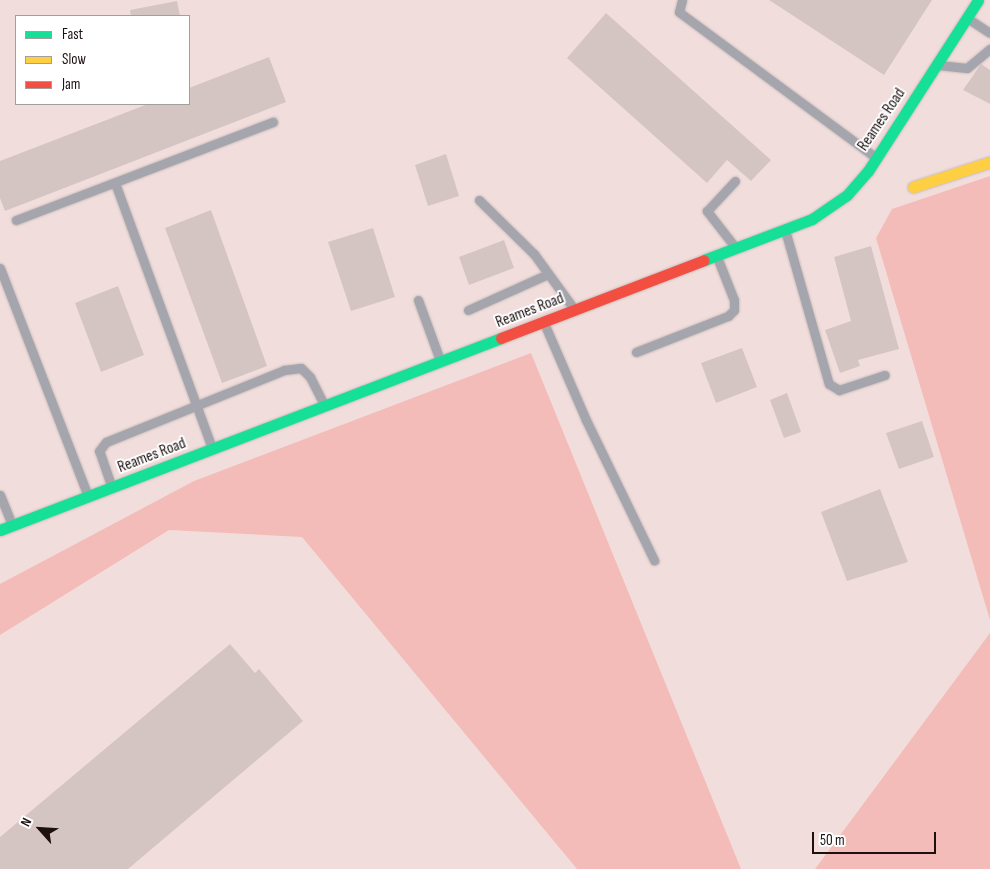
<!DOCTYPE html>
<html>
<head>
<meta charset="utf-8">
<style>
  body { margin:0 }
  #map { position:relative; width:990px; height:869px; overflow:hidden; background:#f1dedc; font-family:"Sofia Sans Condensed",sans-serif }
  div>[style] { position:absolute }
  .green>* { inset:0; background:#f4bcb8 }
  .building>* { inset:0; background:#d4c5c3 }
  .roads { filter:drop-shadow(0 0 1px #c9bbb9) drop-shadow(0 0 1px #c9bbb9) }
  .lane>* { height:9px; margin:-4.5px; padding:0 4.5px; transform-origin:4.5px; border-radius:4.5px; background:#a4a5ad }
  .fast>* { height:11px; margin:-5.5px; padding:0 5.5px; transform-origin:5.5px; border-radius:5.5px; background:#16e098 }
  .slow>* { height:11px; margin:-5.5px; padding:0 5.5px; transform-origin:5.5px; border-radius:5.5px; background:#ffcf43 }
  .jam>* { height:11px; margin:-5.5px; padding:0 5.5px; transform-origin:5.5px; border-radius:5.5px; background:#f24e42 }
  span { translate:-50% -50%; white-space:nowrap; text-align:center; line-height:1.15; -webkit-text-stroke:4px #fff; paint-order:stroke }
  .street-label { font-size:16px; color:#1c1010 }
  .legend { position:absolute; left:15px; top:15px; width:175px; height:90px; box-sizing:border-box; background:#fff; border:1px solid #a49f9f; margin:0; padding:6px 9px; list-style:none; font-size:15px; color:#1c1010 }
  .legend li { display:flex; align-items:center; gap:10px; height:25px }
  .legend b { width:25px; border:1px solid #a49f9f }
  .north { position:absolute; left:15px; top:804px; width:50px; height:50px; -webkit-text-stroke:4px #fff; paint-order:stroke; rotate:296deg; font-size:14px; font-weight:700; line-height:20px; text-align:center; color:#1c1010 }
  .north::after { content:''; display:block; margin:auto; width:18px; height:22px; background:#1c1010; clip-path:polygon(50% 0,100% 100%,50% 72%,0 100%) }
  .scale { position:absolute; left:812px; top:832px; width:124px; height:22px; box-sizing:border-box; border:2px solid #1c1010; border-top:0; padding-left:6px; font-size:15px; line-height:18px; white-space:nowrap; color:#1c1010; -webkit-text-stroke:4px #fff; paint-order:stroke }
</style>
</head>
<body>
<div id="map">
  <div class="green">
    <i style="clip-path:polygon(990px 176px,990px 620px,876px 238px,892px 209px)"></i>
    <i style="clip-path:polygon(531px 353px,741px 869px,577px 869px,302px 537px,169px 530px,0 635px,0 584px,194px 481px)"></i>
    <i style="clip-path:polygon(990px 633px,990px 869px,815px 869px)"></i>
  </div>
  <div class="building">
    <i style="clip-path:polygon(769px 0,932px 0,884px 75px)"></i>
    <i style="clip-path:polygon(177px 1px,180px 16px,131px 16px,130px 10px)"></i>
    <i style="clip-path:polygon(606px 13px,771px 160px,751px 181px,727px 160px,707px 183px,567px 58px)"></i>
    <i style="clip-path:polygon(269px 57px,286px 102px,5px 211px,0 198px,0 161px,148px 104px,189px 104px,189px 88px)"></i>
    <i style="clip-path:polygon(981px 64px,990px 70px,990px 104px,963px 90px)"></i>
    <i style="clip-path:polygon(446px 154px,459px 196px,428px 206px,415px 165px)"></i>
    <i style="clip-path:polygon(211px 210px,267px 366px,222px 383px,165px 228px)"></i>
    <i style="clip-path:polygon(373px 228px,395px 297px,351px 311px,328px 242px)"></i>
    <i style="clip-path:polygon(504px 240px,514px 268px,469px 285px,459px 257px)"></i>
    <i style="clip-path:polygon(871px 246px,899px 349px,858px 360px,860px 366px,840px 373px,825px 330px,851px 321px,834px 257px)"></i>
    <i style="clip-path:polygon(118px 286px,144px 355px,101px 372px,75px 303px)"></i>
    <i style="clip-path:polygon(742px 348px,757px 387px,716px 403px,701px 363px)"></i>
    <i style="clip-path:polygon(787px 393px,801px 432px,784px 438px,770px 400px)"></i>
    <i style="clip-path:polygon(922px 421px,934px 457px,899px 469px,886px 433px)"></i>
    <i style="clip-path:polygon(880px 489px,908px 562px,847px 581px,821px 512px)"></i>
    <i style="clip-path:polygon(230px 644px,255px 673px,259px 669px,303px 721px,128px 869px,0 869px,0 837px)"></i>
  </div>
  <div class="roads">
    <div class="lane">
      <i style="left:682px;top:0;width:12px;rotate:104deg"></i>
      <i style="left:679px;top:12px;width:245px;rotate:36.5deg"></i>
      <i style="left:967px;top:18px;width:27px;rotate:33deg"></i>
      <i style="left:938px;top:65px;width:29px;rotate:6deg"></i>
      <i style="left:967px;top:68px;width:30px;rotate:-40deg"></i>
      <i style="left:115px;top:183px;width:282px;rotate:69.9deg"></i>
      <i style="left:479px;top:200px;width:77px;rotate:44.5deg"></i>
      <i style="left:534px;top:254px;width:68px;rotate:54deg"></i>
      <i style="left:16px;top:220px;width:275px;rotate:-20.9deg"></i>
      <i style="left:785px;top:230px;width:160px;rotate:74.1deg"></i>
      <i style="left:829px;top:384px;width:12px;rotate:31deg"></i>
      <i style="left:839px;top:390px;width:48px;rotate:-18.1deg"></i>
      <i style="left:735px;top:247px;width:46px;rotate:-127.9deg"></i>
      <i style="left:707px;top:211px;width:41px;rotate:-47deg"></i>
      <i style="left:0;top:268px;width:242px;rotate:68.9deg"></i>
      <i style="left:418px;top:300px;width:64px;rotate:69.9deg"></i>
      <i style="left:468px;top:310px;width:88px;rotate:-24.2deg"></i>
      <i style="left:544px;top:323px;width:106px;rotate:66.6deg"></i>
      <i style="left:586px;top:420px;width:156px;rotate:64.1deg"></i>
      <i style="left:636px;top:352px;width:99px;rotate:-21.4deg"></i>
      <i style="left:728px;top:316px;width:8px;rotate:-45deg"></i>
      <i style="left:734px;top:310px;width:10px;rotate:-90deg"></i>
      <i style="left:734px;top:300px;width:46px;rotate:-111.6deg"></i>
      <i style="left:111px;top:485px;width:36px;rotate:-109deg"></i>
      <i style="left:99px;top:451px;width:11px;rotate:-52deg"></i>
      <i style="left:106px;top:442px;width:192px;rotate:-22deg"></i>
      <i style="left:284px;top:370px;width:17px;rotate:-7deg"></i>
      <i style="left:301px;top:368px;width:13px;rotate:45deg"></i>
      <i style="left:310px;top:377px;width:30px;rotate:63deg"></i>
      <i style="left:0;top:495px;width:32px;rotate:68deg"></i>
    </div>
    <div class="fast">
      <i style="left:704px;top:260px;width:116px;rotate:-20.8deg"></i>
      <i style="left:812px;top:219px;width:42px;rotate:-34.4deg"></i>
      <i style="left:847px;top:195px;width:32px;rotate:-49deg"></i>
      <i style="left:868px;top:171px;width:203px;rotate:-57.2deg"></i>
      <i style="left:0;top:530px;width:537px;rotate:-20.97deg"></i>
    </div>
    <div class="slow">
      <i style="left:913px;top:187px;width:81px;rotate:-18deg"></i>
    </div>
    <div class="jam">
      <i style="left:501px;top:338px;width:217px;rotate:-21deg"></i>
    </div>
  </div>
  <div class="street-label">
    <span style="left:882px;top:120px;rotate:-56deg">Reames Road</span>
    <span style="left:530px;top:311px;rotate:-21deg">Reames Road</span>
    <span style="left:152px;top:456px;rotate:-21deg">Reames Road</span>
  </div>
  <ul class="legend">
  <li><b style="height:6px;background:#16e098"></b>Fast</li>
  <li><b style="height:6px;background:#ffcf43"></b>Slow</li>
  <li><b style="height:6px;background:#f24e42"></b>Jam</li>
  </ul>
  <div class="north">N</div>
  <div class="scale">50 m</div>
</div>
</body>
</html>
